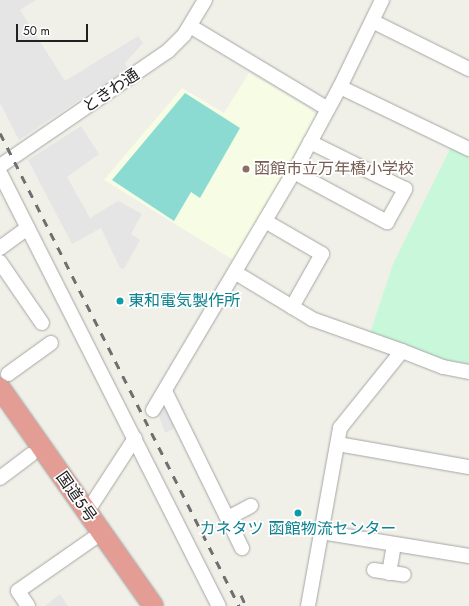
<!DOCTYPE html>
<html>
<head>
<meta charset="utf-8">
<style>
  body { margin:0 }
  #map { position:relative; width:469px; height:606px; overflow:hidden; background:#f0f0e8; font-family:Jost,"Noto Sans JP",sans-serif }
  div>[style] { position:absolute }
  .education>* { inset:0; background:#f6fde4 }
  .park>* { inset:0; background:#c8f7da }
  .pitch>* { inset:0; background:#8bdbd3 }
  .parking>* { inset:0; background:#e5e5e5 }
  .roads { filter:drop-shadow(0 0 1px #a5a5a5) drop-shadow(0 0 1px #a5a5a5) }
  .minor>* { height:14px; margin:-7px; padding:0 7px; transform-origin:7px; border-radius:7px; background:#fff }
  .highway>* { height:20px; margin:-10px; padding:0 10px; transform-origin:10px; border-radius:10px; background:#e39d94 }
  .rail>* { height:3px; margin-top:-1.5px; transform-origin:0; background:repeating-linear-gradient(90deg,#6f6f6f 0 8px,transparent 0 16px) }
  .dots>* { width:11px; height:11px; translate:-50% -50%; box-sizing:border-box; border:2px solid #fff; border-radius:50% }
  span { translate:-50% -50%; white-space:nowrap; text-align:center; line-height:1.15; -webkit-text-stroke:3.5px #fff; paint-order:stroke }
  .street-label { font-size:16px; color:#212121 }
  .education-label { font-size:16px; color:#785e54 }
  .left { translate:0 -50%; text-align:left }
  .culture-label { font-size:16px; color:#0d838f }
  .scale { position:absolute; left:16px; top:24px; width:72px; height:18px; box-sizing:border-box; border:2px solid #212121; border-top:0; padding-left:5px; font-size:12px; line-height:14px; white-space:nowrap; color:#212121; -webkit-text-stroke:3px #fff; paint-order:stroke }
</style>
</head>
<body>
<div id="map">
  <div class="education">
    <i style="clip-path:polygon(249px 73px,311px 110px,316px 116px,235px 261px,104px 180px,182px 88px,224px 113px)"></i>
  </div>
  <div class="park">
    <i style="clip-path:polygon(451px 147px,469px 156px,469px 365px,444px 360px,370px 333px,393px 264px)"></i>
  </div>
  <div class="pitch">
    <i style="clip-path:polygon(185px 93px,240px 128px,200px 198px,191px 192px,174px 221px,112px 180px)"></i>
  </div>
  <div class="parking">
    <i style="clip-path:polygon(0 0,36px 0,20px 10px,65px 81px,138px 36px,143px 43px,125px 63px,127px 68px,19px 140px,0 103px)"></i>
    <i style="clip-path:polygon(81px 126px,99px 154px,67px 177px,90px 218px,118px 201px,142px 214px,131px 234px,140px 240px,124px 269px,120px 268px,101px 228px,72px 244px,28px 160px)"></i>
    <i style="clip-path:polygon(160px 408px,168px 408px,179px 426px,165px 433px,157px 411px)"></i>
    <i style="clip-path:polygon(60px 594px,68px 606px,45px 606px)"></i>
  </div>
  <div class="roads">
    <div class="minor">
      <i style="left:378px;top:24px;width:102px;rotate:26.3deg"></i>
      <i style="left:190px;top:26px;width:161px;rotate:31deg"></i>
      <i style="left:340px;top:87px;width:143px;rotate:25.7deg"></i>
      <i style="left:0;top:166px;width:204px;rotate:-34.4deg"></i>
      <i style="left:168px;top:51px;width:23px;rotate:-45deg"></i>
      <i style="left:184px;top:35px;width:41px;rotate:-59deg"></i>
      <i style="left:294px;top:172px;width:106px;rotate:28.3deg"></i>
      <i style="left:387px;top:222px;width:38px;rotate:-61deg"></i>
      <i style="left:405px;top:189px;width:106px;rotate:-153.7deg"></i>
      <i style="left:0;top:173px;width:485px;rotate:63.2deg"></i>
      <i style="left:265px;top:221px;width:66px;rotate:30.1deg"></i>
      <i style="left:322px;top:254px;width:61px;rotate:119.5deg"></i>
      <i style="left:0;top:248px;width:34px;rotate:-36deg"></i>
      <i style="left:0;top:262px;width:74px;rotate:55.5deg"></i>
      <i style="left:236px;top:273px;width:89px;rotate:31.2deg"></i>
      <i style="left:312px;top:319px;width:96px;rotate:19.6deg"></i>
      <i style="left:8px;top:374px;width:53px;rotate:-35.8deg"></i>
      <i style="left:165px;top:391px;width:175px;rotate:63.9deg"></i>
      <i style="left:153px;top:410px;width:277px;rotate:-59.4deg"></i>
      <i style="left:294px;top:172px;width:97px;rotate:-61.6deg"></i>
      <i style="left:340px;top:87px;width:97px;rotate:-64.2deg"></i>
      <i style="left:338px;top:444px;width:133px;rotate:10deg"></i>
      <i style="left:0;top:478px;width:38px;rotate:-37deg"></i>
      <i style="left:87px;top:512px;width:88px;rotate:-57deg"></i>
      <i style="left:228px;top:518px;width:26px;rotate:-28deg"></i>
      <i style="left:321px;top:532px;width:150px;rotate:9.2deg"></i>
      <i style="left:374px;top:570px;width:30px;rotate:9deg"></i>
      <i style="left:389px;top:573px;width:29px;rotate:-80deg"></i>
      <i style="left:28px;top:606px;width:18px;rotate:-124deg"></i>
      <i style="left:18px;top:591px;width:101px;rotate:-34.9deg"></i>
      <i style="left:308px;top:606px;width:181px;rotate:-79.8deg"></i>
      <i style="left:340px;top:428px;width:99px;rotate:-51.2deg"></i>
      <i style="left:402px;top:351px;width:44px;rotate:21.3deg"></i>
      <i style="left:443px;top:367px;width:26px;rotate:11deg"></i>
    </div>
    <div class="highway">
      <i style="left:0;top:388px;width:266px;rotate:54.9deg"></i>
    </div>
  </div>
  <div class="rail">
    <i style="left:0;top:133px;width:530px;rotate:63.19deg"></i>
    <i style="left:241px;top:595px;width:12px;rotate:66deg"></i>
  </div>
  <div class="dots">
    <i style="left:246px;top:169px;background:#8d6e63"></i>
    <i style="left:120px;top:301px;background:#0f9aa8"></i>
    <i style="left:298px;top:513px;background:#0f9aa8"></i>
  </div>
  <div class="street-label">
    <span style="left:111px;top:91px;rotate:-34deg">ときわ通</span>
    <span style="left:76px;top:497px;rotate:55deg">国道5号</span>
  </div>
  <div class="education-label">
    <span class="left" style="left:254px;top:169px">函館市立万年橋小学校</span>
  </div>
  <div class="culture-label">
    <span class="left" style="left:128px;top:301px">東和電気製作所</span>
    <span style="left:298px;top:529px">カネタツ 函館物流センター</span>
  </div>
  <div class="scale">50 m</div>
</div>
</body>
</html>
